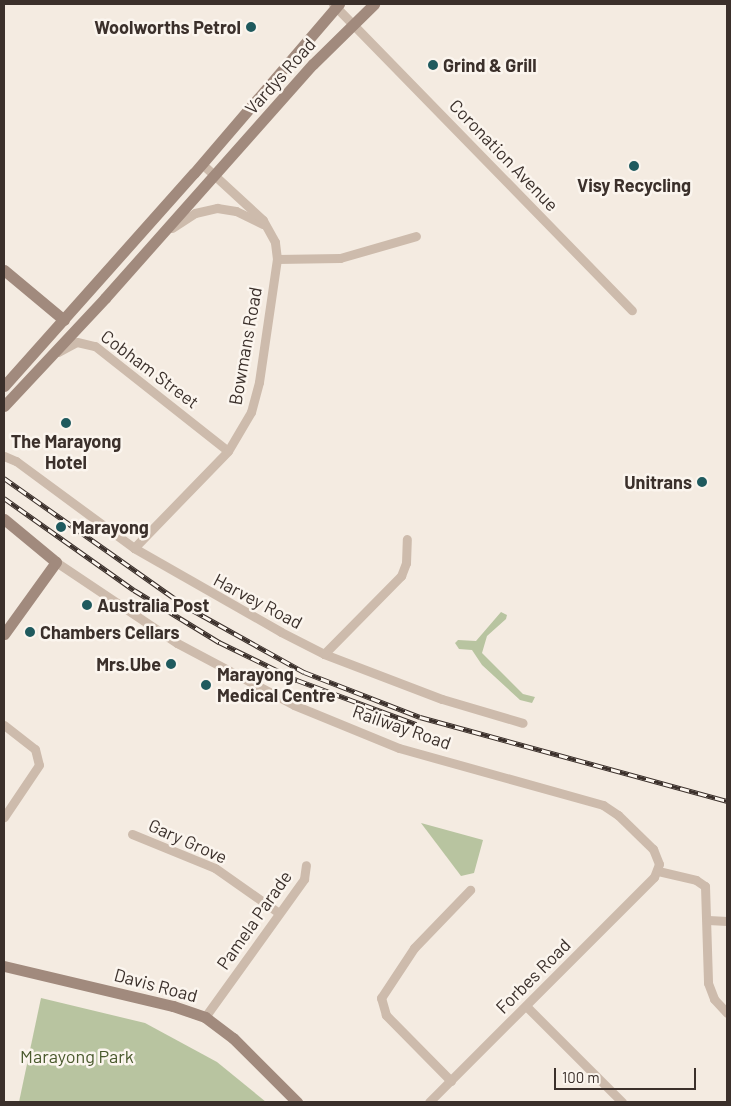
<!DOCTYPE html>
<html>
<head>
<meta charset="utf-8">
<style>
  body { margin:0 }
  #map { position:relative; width:731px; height:1106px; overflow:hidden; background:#f4ebe1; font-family:Barlow,sans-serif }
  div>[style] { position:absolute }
  .green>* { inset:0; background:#b8c4a0 }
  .street>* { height:9px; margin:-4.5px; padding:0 4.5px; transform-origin:4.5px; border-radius:4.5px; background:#cdbbac }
  .secondary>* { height:11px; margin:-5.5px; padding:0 5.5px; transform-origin:5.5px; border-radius:5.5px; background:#a18a7d }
  .rail>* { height:5px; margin-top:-2.5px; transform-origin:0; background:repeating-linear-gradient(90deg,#fbf5ee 0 9px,#3b302b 0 18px); box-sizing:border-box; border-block:1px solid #3b302b }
  .dots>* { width:14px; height:14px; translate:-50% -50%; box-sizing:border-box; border:2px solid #fbf5ee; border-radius:50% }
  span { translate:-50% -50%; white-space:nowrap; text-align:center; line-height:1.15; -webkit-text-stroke:5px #fbf5ee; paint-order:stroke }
  .poi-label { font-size:18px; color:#3b302b; font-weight:700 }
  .right { translate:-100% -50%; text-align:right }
  .left { translate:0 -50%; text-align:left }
  .street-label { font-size:18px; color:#3b302b }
  .park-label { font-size:18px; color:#4a5a2e }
  .frame { position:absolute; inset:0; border:5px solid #3b302b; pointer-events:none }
  .scale { position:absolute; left:554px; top:1068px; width:142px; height:22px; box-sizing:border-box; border:2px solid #3b302b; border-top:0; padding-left:6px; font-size:15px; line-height:18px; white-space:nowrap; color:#3b302b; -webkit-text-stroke:4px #fbf5ee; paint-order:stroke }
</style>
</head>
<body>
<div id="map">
  <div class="green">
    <i style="clip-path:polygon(501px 612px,507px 615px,506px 619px,487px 636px,482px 653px,523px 694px,535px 697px,532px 703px,520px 700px,482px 665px,472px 650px,459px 649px,455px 643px,458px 640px,476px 641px)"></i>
    <i style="clip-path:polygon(421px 823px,483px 840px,474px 873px,461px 876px)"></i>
    <i style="clip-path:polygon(41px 998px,145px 1023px,217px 1062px,266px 1102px,19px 1102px)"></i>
  </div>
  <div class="street">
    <i style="left:333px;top:4px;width:428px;rotate:45.7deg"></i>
    <i style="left:172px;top:228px;width:27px;rotate:-33deg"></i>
    <i style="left:195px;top:213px;width:23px;rotate:-13deg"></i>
    <i style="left:217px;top:208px;width:19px;rotate:9deg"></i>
    <i style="left:236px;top:211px;width:30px;rotate:26deg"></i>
    <i style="left:277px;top:259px;width:63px;rotate:-0.9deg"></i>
    <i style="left:340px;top:258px;width:79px;rotate:-16.1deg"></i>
    <i style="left:58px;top:352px;width:21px;rotate:-28deg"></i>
    <i style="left:77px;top:342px;width:18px;rotate:13deg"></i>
    <i style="left:95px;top:346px;width:169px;rotate:38.3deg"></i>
    <i style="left:4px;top:456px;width:13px;rotate:23deg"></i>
    <i style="left:16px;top:461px;width:147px;rotate:36.4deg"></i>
    <i style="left:134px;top:548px;width:169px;rotate:29.7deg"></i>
    <i style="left:281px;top:632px;width:48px;rotate:27.1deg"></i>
    <i style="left:324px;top:654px;width:126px;rotate:20.9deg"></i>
    <i style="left:442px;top:699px;width:84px;rotate:16.5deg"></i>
    <i style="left:134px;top:548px;width:135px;rotate:-45.9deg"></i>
    <i style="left:228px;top:451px;width:45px;rotate:-59.5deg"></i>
    <i style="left:251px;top:412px;width:31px;rotate:-75deg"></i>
    <i style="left:259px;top:382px;width:124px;rotate:-81.7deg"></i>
    <i style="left:277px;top:259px;width:17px;rotate:-97deg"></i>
    <i style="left:275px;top:242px;width:25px;rotate:-119deg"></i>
    <i style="left:263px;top:220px;width:83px;rotate:-137.4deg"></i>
    <i style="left:56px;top:562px;width:146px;rotate:33.8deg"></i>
    <i style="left:177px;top:643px;width:132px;rotate:27.9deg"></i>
    <i style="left:294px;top:705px;width:113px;rotate:22.3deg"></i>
    <i style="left:399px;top:748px;width:212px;rotate:15.6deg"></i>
    <i style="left:603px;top:805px;width:18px;rotate:34deg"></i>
    <i style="left:618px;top:815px;width:49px;rotate:44.2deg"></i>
    <i style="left:653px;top:849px;width:16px;rotate:68deg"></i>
    <i style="left:659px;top:864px;width:14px;rotate:111deg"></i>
    <i style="left:654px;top:877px;width:318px;rotate:135deg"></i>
    <i style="left:324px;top:654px;width:110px;rotate:-45.4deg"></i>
    <i style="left:401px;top:576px;width:14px;rotate:-69deg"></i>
    <i style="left:406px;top:563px;width:24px;rotate:-88deg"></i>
    <i style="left:4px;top:725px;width:39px;rotate:38deg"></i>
    <i style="left:35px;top:749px;width:16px;rotate:76deg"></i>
    <i style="left:39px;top:765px;width:63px;rotate:123.9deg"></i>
    <i style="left:132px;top:834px;width:90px;rotate:22.3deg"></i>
    <i style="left:215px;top:868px;width:78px;rotate:35.1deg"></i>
    <i style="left:658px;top:871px;width:39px;rotate:13deg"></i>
    <i style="left:696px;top:880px;width:11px;rotate:34deg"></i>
    <i style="left:705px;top:886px;width:97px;rotate:88.2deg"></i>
    <i style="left:708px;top:983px;width:17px;rotate:69deg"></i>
    <i style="left:714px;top:999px;width:19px;rotate:47deg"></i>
    <i style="left:708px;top:920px;width:19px;rotate:3deg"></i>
    <i style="left:526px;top:1006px;width:136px;rotate:45deg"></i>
    <i style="left:205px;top:1017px;width:170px;rotate:-54.3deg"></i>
    <i style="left:304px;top:879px;width:14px;rotate:-82deg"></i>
    <i style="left:451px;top:1081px;width:93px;rotate:-134.6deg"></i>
    <i style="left:386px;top:1015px;width:18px;rotate:-106deg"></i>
    <i style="left:381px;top:998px;width:60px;rotate:-56.6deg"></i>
    <i style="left:414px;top:948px;width:81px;rotate:-46deg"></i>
  </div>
  <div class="secondary">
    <i style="left:4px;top:270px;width:78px;rotate:39.8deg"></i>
    <i style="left:4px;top:386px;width:285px;rotate:-48.3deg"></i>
    <i style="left:194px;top:173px;width:223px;rotate:-49.4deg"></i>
    <i style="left:4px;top:406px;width:148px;rotate:-46.9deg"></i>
    <i style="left:105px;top:298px;width:313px;rotate:-48.4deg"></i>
    <i style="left:313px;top:64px;width:86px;rotate:-44.5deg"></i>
    <i style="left:4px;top:519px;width:67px;rotate:39.6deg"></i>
    <i style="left:56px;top:562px;width:89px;rotate:125.8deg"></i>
    <i style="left:4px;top:966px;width:174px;rotate:13.3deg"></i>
    <i style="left:173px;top:1006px;width:34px;rotate:19deg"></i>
    <i style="left:205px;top:1017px;width:35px;rotate:37deg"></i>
    <i style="left:233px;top:1038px;width:91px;rotate:45deg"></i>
  </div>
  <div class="rail">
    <i style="left:4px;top:478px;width:224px;rotate:35.2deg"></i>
    <i style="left:187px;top:607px;width:134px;rotate:29.1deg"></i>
    <i style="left:304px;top:672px;width:124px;rotate:21.2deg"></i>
    <i style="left:420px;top:717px;width:318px;rotate:15.3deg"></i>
    <i style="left:4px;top:498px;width:159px;rotate:35.3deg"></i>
    <i style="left:134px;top:590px;width:100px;rotate:31.5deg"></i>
    <i style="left:219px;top:642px;width:87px;rotate:26deg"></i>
    <i style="left:297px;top:680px;width:127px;rotate:20.3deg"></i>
  </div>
  <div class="dots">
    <i style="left:251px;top:27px;background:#1f5a5e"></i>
    <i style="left:433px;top:65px;background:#1f5a5e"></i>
    <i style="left:634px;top:166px;background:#1f5a5e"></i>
    <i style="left:66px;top:423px;background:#1f5a5e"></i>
    <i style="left:702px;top:482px;background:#1f5a5e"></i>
    <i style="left:61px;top:527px;background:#1f5a5e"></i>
    <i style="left:87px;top:605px;background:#1f5a5e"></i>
    <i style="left:30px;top:632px;background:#1f5a5e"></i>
    <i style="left:171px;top:664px;background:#1f5a5e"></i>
    <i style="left:206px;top:685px;background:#1f5a5e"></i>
  </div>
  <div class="poi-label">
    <span class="right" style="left:241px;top:27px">Woolworths Petrol</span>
    <span class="left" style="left:443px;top:65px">Grind &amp; Grill</span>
    <span style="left:634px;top:185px">Visy Recycling</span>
    <span style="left:66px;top:452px">The Marayong<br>Hotel</span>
    <span class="right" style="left:692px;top:482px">Unitrans</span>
    <span class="left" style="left:72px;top:527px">Marayong</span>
    <span class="left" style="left:97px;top:605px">Australia Post</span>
    <span class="left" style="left:40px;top:632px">Chambers Cellars</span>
    <span class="right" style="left:161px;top:664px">Mrs.Ube</span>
    <span class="left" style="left:217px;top:685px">Marayong<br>Medical Centre</span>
  </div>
  <div class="street-label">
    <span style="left:280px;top:76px;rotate:-48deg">Vardys Road</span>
    <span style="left:504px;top:155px;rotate:46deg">Coronation Avenue</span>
    <span style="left:245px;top:346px;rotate:-80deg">Bowmans Road</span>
    <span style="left:150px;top:369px;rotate:37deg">Cobham Street</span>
    <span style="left:258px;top:601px;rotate:28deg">Harvey Road</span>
    <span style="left:402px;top:727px;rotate:19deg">Railway Road</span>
    <span style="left:188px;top:841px;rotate:24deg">Gary Grove</span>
    <span style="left:254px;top:920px;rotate:-55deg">Pamela Parade</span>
    <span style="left:533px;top:976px;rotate:-45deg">Forbes Road</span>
    <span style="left:156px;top:985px;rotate:15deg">Davis Road</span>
  </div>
  <div class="park-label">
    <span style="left:77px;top:1056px">Marayong Park</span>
  </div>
  <div class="frame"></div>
  <div class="scale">100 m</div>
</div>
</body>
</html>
